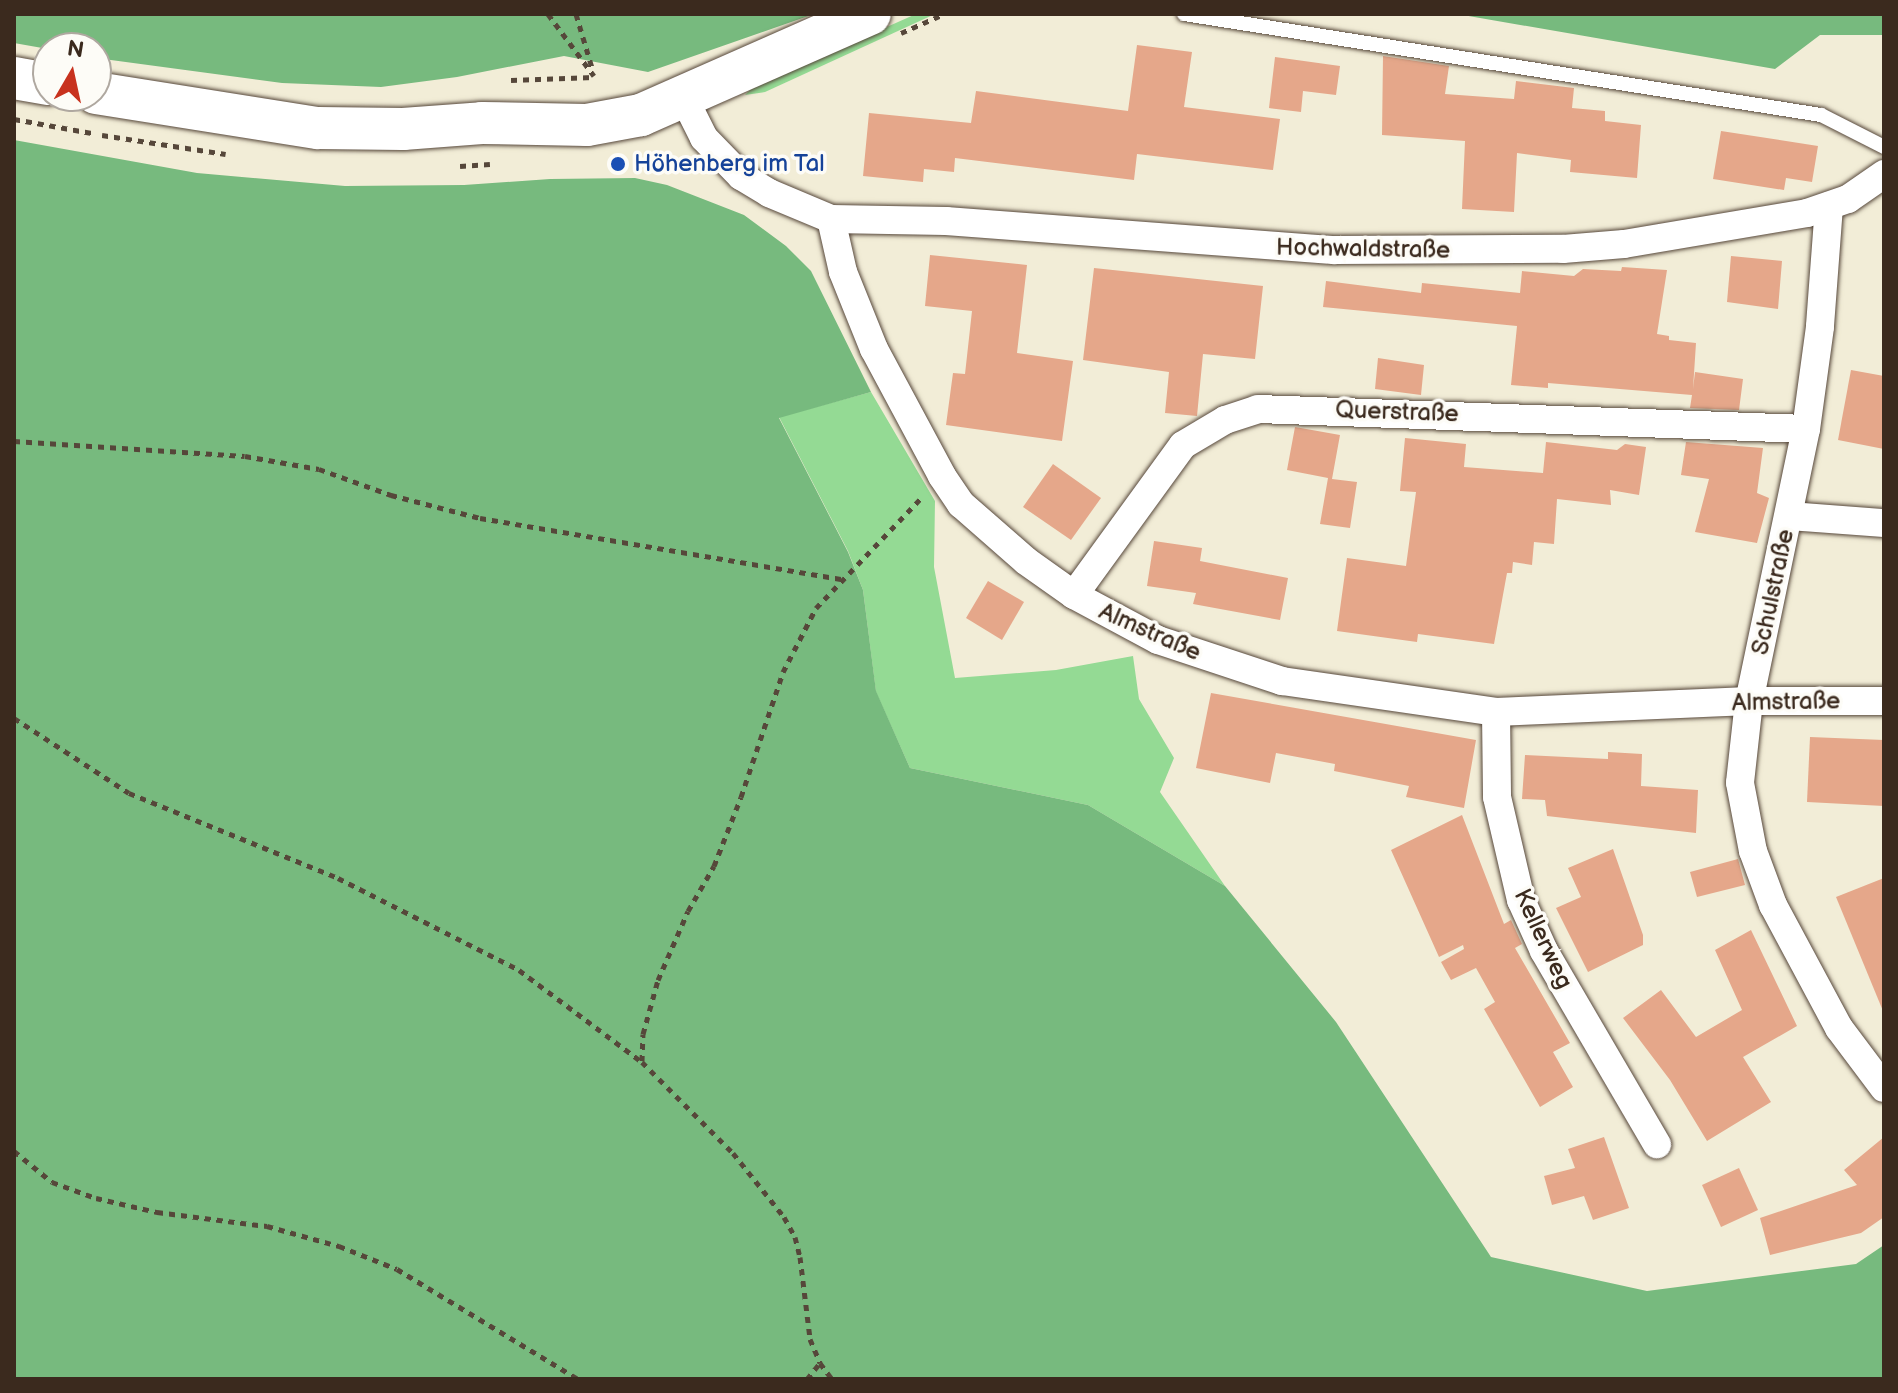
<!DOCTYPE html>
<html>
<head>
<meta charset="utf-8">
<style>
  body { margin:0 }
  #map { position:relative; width:1898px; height:1393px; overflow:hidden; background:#f2edd7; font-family:"Balsamiq Sans",sans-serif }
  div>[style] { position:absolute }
  .green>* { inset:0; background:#94da94 }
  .forest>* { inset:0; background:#77ba7e }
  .building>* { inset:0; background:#e5a78a }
  .path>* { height:5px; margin-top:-2.5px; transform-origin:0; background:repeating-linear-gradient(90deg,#56473a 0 6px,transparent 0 12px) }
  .roads { filter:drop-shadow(0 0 2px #56473a) drop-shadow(0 0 2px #56473a) }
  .lane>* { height:14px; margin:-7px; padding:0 7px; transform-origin:7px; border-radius:7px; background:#fff }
  .street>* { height:28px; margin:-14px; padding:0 14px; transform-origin:14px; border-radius:14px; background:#fff }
  .secondary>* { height:42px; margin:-21px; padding:0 21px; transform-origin:21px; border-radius:21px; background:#fff }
  .dots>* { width:22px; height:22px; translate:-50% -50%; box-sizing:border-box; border:4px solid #fdfcf7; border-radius:50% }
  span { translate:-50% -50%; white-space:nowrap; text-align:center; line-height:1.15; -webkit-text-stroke:7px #fdfcf7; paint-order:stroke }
  .transit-label { font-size:24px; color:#164399 }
  .left { translate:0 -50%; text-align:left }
  .street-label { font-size:24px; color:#3b2a1e }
  .frame { position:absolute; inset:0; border:16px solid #3b2a1e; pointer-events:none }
  .north { position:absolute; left:32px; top:32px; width:80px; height:80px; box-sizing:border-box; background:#fdfcf7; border:2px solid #afa8a0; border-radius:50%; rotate:9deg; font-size:22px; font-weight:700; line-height:32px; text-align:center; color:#3b2a1e }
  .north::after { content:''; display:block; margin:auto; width:28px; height:36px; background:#c8321e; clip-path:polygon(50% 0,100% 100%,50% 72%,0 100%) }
</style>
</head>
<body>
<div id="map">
  <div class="green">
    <i style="clip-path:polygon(916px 14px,935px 14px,765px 92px,745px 95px,754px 86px)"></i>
    <i style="clip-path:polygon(871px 392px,935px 501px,934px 567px,955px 678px,1056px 670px,1133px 656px,1139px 699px,1174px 758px,1160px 792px,1225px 886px,1088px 805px,910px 768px,876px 692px,863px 590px,848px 551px,779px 417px)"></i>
  </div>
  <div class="forest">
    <i style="clip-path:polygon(14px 14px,814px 14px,648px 72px,564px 56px,457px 77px,381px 87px,282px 83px,96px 58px,96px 48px,48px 49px,14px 43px)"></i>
    <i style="clip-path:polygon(1457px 14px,1884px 14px,1884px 35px,1820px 35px,1775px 69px)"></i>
    <i style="clip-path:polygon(14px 140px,197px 173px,345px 186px,464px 185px,550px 179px,635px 178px,667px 185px,744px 215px,786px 246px,811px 271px,871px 392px,779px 418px,848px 552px,863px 590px,876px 691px,910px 768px,1088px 805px,1225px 886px,1336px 1022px,1491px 1257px,1647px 1291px,1856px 1264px,1884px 1245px,1884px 1379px,14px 1379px)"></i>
  </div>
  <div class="building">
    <i style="clip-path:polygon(1137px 45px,1192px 52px,1184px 107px,1280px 119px,1273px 170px,1137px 154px,1134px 180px,955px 158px,954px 172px,924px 169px,923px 182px,863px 176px,869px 113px,971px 123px,976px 91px,1128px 111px)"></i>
    <i style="clip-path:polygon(1383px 56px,1449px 66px,1445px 94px,1514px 99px,1516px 81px,1574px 88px,1572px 108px,1605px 111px,1605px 121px,1641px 125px,1637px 178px,1570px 172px,1571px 160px,1517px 153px,1514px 212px,1462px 209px,1465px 141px,1382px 135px)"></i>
    <i style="clip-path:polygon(1275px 57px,1340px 66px,1336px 95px,1303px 91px,1301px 112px,1269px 108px)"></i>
    <i style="clip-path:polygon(1721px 131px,1818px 146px,1812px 182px,1786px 178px,1784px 190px,1713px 179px)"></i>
    <i style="clip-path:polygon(930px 255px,1027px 265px,1017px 353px,1073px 361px,1062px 441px,946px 425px,953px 373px,965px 374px,972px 311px,925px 306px)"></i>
    <i style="clip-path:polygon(1731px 256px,1782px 261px,1778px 309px,1727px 302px)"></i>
    <i style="clip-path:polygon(1622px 267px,1667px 270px,1657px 334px,1669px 336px,1669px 340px,1696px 343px,1693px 389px,1695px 372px,1743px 379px,1739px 410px,1690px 408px,1692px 395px,1548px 383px,1548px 388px,1511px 385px,1517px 326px,1323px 307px,1326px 281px,1421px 293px,1422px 283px,1520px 293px,1522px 271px,1574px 276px,1583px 269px,1621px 271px)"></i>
    <i style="clip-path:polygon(1094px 268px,1263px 286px,1255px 359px,1203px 354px,1197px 416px,1165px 413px,1169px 372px,1083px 360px)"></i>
    <i style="clip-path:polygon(1378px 358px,1424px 365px,1421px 395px,1375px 389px)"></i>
    <i style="clip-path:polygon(1851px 370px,1884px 376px,1884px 449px,1838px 440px)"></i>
    <i style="clip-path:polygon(1295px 427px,1340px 435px,1332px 479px,1357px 482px,1350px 528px,1320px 524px,1328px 478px,1287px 470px)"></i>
    <i style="clip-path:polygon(1405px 438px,1466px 444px,1464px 467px,1543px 473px,1546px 442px,1617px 450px,1625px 444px,1646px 447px,1639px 495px,1610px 490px,1611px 505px,1557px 499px,1554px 544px,1534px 542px,1532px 565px,1513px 562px,1512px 573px,1507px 573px,1494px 644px,1418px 634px,1417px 642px,1337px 631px,1347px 558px,1406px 566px,1416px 492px,1400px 491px)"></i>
    <i style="clip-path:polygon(1686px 442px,1763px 448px,1757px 493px,1769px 498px,1757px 543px,1695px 532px,1709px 479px,1681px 475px)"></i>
    <i style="clip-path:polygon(1053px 464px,1101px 498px,1071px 540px,1023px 507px)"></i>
    <i style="clip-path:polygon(1154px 541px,1202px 548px,1200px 561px,1288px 578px,1280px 620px,1193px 604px,1196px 593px,1147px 586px)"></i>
    <i style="clip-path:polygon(988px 581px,1024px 602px,1002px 640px,966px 618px)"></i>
    <i style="clip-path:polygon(1211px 693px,1476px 740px,1464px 808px,1406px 797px,1409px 786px,1334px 771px,1335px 764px,1276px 753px,1270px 783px,1196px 768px)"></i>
    <i style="clip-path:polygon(1810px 737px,1884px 740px,1884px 806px,1807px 802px)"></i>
    <i style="clip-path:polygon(1608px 752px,1642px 754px,1641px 786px,1698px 790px,1696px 833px,1547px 816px,1545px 800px,1522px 799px,1525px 755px,1608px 759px)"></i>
    <i style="clip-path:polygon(1462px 815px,1504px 924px,1511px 920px,1522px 944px,1515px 948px,1570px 1043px,1553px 1052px,1573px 1087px,1540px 1107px,1484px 1009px,1495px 1002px,1476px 968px,1451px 980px,1441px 962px,1464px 949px,1463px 945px,1439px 957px,1391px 850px)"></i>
    <i style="clip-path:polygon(1613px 849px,1643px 935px,1643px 945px,1588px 972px,1556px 908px,1581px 897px,1568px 868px)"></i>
    <i style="clip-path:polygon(1738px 859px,1745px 885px,1697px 897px,1690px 872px)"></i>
    <i style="clip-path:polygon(1884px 878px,1884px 1011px,1883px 1011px,1836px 897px)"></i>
    <i style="clip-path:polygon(1751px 930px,1797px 1026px,1743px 1057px,1771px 1102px,1707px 1141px,1670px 1080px,1623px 1018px,1661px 990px,1696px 1037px,1742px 1010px,1715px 950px)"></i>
    <i style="clip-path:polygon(1604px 1137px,1629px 1208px,1593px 1220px,1584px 1196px,1552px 1205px,1544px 1176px,1575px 1168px,1568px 1149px)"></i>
    <i style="clip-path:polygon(1884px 1137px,1884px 1217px,1861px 1233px,1770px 1255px,1760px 1218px,1857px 1185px,1844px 1170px)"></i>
    <i style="clip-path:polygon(1739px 1168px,1758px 1210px,1721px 1227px,1702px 1185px)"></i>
  </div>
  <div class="path">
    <i style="left:548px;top:14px;width:77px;rotate:53.4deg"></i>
    <i style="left:576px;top:14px;width:59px;rotate:73.4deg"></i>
    <i style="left:901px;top:33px;width:47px;rotate:-23.8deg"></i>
    <i style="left:511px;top:80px;width:83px;rotate:-2.1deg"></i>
    <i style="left:14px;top:119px;width:79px;rotate:10.2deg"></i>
    <i style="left:102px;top:135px;width:125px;rotate:8.7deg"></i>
    <i style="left:460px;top:166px;width:30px;rotate:-4deg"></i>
    <i style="left:14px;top:441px;width:231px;rotate:3.7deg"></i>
    <i style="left:245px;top:456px;width:75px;rotate:10deg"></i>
    <i style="left:319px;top:469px;width:77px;rotate:19.9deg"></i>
    <i style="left:391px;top:495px;width:92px;rotate:14.5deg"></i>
    <i style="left:480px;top:518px;width:366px;rotate:9.6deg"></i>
    <i style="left:14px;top:718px;width:137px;rotate:33.1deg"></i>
    <i style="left:129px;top:793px;width:226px;rotate:22.1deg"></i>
    <i style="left:338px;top:878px;width:203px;rotate:26.9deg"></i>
    <i style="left:519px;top:970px;width:154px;rotate:36.8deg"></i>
    <i style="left:642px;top:1062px;width:129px;rotate:45deg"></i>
    <i style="left:733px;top:1153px;width:82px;rotate:51.4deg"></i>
    <i style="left:784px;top:1217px;width:23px;rotate:61deg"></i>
    <i style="left:795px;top:1237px;width:21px;rotate:76deg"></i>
    <i style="left:800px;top:1257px;width:83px;rotate:83deg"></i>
    <i style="left:810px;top:1339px;width:26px;rotate:67deg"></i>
    <i style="left:820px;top:1363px;width:20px;rotate:53deg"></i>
    <i style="left:642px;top:1061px;width:27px;rotate:-88deg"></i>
    <i style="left:643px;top:1034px;width:56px;rotate:-74.5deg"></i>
    <i style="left:658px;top:980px;width:75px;rotate:-66.5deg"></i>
    <i style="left:688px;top:911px;width:52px;rotate:-60deg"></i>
    <i style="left:714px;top:866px;width:74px;rotate:-68.6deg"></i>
    <i style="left:741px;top:797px;width:132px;rotate:-71.4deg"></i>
    <i style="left:783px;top:672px;width:72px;rotate:-62.7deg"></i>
    <i style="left:816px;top:608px;width:153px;rotate:-46.3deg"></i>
    <i style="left:14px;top:1151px;width:49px;rotate:39.2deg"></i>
    <i style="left:52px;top:1182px;width:47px;rotate:20deg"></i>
    <i style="left:96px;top:1198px;width:63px;rotate:12.9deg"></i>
    <i style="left:157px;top:1212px;width:111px;rotate:7.3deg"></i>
    <i style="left:267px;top:1226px;width:75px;rotate:15.5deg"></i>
    <i style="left:339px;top:1246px;width:62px;rotate:21.6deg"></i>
    <i style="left:397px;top:1269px;width:212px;rotate:31.3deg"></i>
    <i style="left:807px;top:1379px;width:21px;rotate:-51deg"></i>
  </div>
  <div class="roads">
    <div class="lane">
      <i style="left:1184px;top:14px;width:645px;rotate:9.01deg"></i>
      <i style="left:1821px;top:115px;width:71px;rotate:26.9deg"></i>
    </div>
    <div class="street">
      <i style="left:683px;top:96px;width:47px;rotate:63.4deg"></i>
      <i style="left:704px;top:138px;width:53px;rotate:45.8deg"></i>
      <i style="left:741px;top:176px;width:33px;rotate:31deg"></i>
      <i style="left:769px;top:193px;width:67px;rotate:22.8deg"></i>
      <i style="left:831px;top:219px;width:115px;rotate:1deg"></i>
      <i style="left:946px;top:221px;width:390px;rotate:4.3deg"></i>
      <i style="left:1335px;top:250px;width:228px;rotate:-0.3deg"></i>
      <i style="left:1563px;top:249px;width:61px;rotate:-4.7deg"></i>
      <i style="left:1624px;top:244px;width:186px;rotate:-9.6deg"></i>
      <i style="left:1807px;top:213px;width:43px;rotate:-18.9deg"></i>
      <i style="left:1848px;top:199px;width:44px;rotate:-34.8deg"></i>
      <i style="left:1829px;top:206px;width:121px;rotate:94.3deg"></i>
      <i style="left:1820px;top:327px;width:103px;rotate:97.8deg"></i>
      <i style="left:1806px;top:429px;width:278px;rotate:101.8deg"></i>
      <i style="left:1749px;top:701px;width:82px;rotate:96.3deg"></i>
      <i style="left:1740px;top:783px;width:69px;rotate:79.2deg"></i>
      <i style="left:1753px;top:851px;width:58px;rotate:69.7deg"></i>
      <i style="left:1773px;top:905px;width:140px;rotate:61.8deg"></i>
      <i style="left:1839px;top:1028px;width:75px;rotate:53.1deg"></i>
      <i style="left:831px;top:219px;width:54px;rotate:77.2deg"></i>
      <i style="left:843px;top:272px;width:83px;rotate:68.1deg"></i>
      <i style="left:874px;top:349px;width:144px;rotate:61.8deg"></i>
      <i style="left:942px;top:476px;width:34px;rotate:56deg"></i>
      <i style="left:961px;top:504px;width:86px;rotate:41.2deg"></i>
      <i style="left:1026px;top:561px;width:59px;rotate:35.3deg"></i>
      <i style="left:1074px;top:595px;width:95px;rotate:28.2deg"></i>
      <i style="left:1158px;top:640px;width:131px;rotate:18.3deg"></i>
      <i style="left:1282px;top:681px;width:216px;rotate:8.2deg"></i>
      <i style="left:1496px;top:712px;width:253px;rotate:-2.5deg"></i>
      <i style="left:1749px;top:701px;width:135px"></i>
      <i style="left:1790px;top:516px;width:94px;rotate:4.3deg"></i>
      <i style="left:1074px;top:595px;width:185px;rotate:-54deg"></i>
      <i style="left:1183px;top:445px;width:49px;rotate:-30.8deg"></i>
      <i style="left:1225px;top:420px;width:35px;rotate:-18deg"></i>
      <i style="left:1258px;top:409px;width:548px;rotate:2.09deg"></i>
      <i style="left:1496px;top:712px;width:85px;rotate:89.3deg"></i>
      <i style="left:1497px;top:797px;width:106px;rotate:76.9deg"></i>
      <i style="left:1521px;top:900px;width:56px;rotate:65.7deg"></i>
      <i style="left:1544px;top:951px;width:224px;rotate:59.7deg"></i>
    </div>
    <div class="secondary">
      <i style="left:14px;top:78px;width:35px;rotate:10deg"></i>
      <i style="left:96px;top:93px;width:225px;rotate:9deg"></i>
      <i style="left:318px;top:128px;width:85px;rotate:0.7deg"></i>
      <i style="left:403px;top:129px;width:79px;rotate:-4.3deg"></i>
      <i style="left:482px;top:123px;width:105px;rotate:1.1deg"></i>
      <i style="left:587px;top:125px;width:55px;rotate:-10.5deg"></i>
      <i style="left:641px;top:115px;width:250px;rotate:-23.8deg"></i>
    </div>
  </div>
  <div class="dots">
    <i style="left:618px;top:164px;background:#1a4fb4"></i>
  </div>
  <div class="transit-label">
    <span class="left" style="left:634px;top:164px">Höhenberg im Tal</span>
  </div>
  <div class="street-label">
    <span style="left:1363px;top:249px;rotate:1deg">Hochwaldstraße</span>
    <span style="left:1397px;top:412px;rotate:2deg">Querstraße</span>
    <span style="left:1773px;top:592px;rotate:-78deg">Schulstraße</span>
    <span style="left:1150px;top:632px;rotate:24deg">Almstraße</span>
    <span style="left:1786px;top:702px;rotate:-1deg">Almstraße</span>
    <span style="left:1543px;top:939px;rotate:65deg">Kellerweg</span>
  </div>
  <div class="frame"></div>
  <div class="north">N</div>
</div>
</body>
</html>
